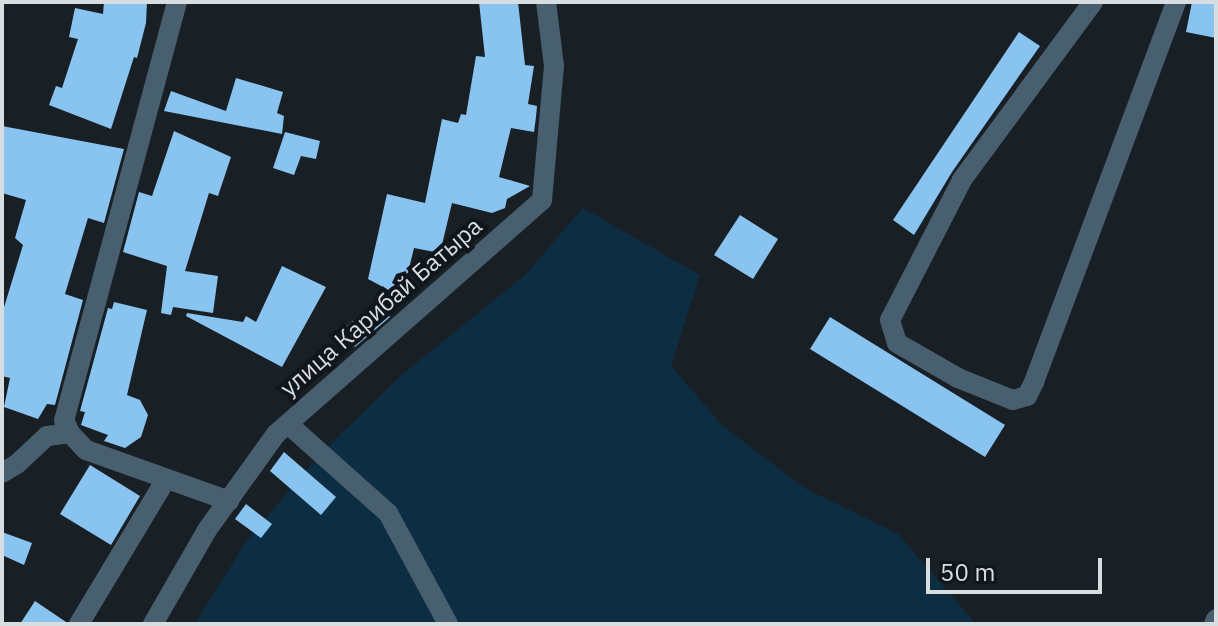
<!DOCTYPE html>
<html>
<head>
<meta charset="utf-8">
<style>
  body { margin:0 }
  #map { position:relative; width:1218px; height:626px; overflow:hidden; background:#192025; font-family:"IBM Plex Sans",sans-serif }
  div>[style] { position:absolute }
  .green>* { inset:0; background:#0d2d42 }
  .building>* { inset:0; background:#89c4f1 }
  .minor>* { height:20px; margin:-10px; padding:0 10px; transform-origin:10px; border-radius:10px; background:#485f70 }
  span { translate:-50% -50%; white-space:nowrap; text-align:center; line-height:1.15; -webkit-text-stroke:8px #10161c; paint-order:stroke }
  .street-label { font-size:24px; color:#d8dde0 }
  .frame { position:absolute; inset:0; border:4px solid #d8dde0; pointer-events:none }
  .scale { position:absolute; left:926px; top:558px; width:176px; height:36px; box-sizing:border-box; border:4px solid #d8dde0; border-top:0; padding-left:10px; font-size:24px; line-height:28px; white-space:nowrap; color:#d8dde0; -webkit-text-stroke:6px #10161c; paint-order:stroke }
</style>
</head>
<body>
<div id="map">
  <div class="green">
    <i style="clip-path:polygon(583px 208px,700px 275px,671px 366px,722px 425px,804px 488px,898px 534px,976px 624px,195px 624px,245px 543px,320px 454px,404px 373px,525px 275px)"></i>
  </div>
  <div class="building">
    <i style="clip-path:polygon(104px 2px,147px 2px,146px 23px,137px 58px,134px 57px,111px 129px,49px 105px,56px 86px,62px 88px,78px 39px,69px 37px,75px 8px,103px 14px)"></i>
    <i style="clip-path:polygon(479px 2px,518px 2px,525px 65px,534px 66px,528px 104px,537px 106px,536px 117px,534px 132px,511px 128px,499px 177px,530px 186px,507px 199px,505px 208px,492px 213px,452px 203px,440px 253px,414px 248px,402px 297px,368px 279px,387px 194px,425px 203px,442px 119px,458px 123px,461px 114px,466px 115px,476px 56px,485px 57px)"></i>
    <i style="clip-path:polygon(1192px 2px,1216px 2px,1216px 38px,1186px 32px)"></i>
    <i style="clip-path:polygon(1019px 32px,1040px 46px,952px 172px,914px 235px,893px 220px)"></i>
    <i style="clip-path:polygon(236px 78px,283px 92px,277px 113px,284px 116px,282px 134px,164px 111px,171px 91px,226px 111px)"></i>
    <i style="clip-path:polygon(2px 126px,124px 149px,104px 223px,88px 218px,65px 294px,83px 300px,55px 405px,47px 404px,38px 419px,4px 407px,10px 378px,2px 376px,2px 314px,23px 245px,15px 238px,26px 200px,2px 193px)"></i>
    <i style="clip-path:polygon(174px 131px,231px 157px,218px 196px,209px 193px,185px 271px,218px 276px,213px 313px,173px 307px,171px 315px,161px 313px,167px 266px,123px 252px,139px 192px,152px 196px)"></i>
    <i style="clip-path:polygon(285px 132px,320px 141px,316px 159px,301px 156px,294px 175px,273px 168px)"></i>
    <i style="clip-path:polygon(740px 215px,778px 239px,753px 279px,714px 255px)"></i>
    <i style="clip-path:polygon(282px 266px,326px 287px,282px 367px,186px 316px,187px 313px,243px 322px,246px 316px,256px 322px)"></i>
    <i style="clip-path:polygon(114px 302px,147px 310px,127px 395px,140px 400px,148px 415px,141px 437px,125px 448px,104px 441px,108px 435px,81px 425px,85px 412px,80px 411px,108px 308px,112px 309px)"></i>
    <i style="clip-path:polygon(377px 302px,390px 317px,355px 347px,340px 331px)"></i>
    <i style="clip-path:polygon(830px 317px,1005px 425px,985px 457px,810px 349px)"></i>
    <i style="clip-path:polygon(284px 452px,336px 497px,321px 515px,270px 471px)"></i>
    <i style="clip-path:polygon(90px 465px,140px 496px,111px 545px,60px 514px)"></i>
    <i style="clip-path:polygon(246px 504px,272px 524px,261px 538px,235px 519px)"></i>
    <i style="clip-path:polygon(2px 532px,32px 543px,24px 565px,2px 555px)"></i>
    <i style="clip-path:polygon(35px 601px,66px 622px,66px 624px,20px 624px)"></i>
  </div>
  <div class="minor">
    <i style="left:177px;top:2px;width:433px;rotate:105.1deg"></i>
    <i style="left:64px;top:420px;width:14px;rotate:65deg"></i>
    <i style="left:70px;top:433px;width:23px;rotate:47deg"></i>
    <i style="left:86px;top:450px;width:152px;rotate:19.6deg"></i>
    <i style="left:1093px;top:2px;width:221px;rotate:126.4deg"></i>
    <i style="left:962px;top:180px;width:157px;rotate:117.2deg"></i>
    <i style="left:890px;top:320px;width:24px;rotate:73deg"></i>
    <i style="left:897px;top:343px;width:70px;rotate:29.8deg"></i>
    <i style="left:958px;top:378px;width:59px;rotate:21.8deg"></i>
    <i style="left:1013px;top:400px;width:15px;rotate:-16deg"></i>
    <i style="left:1027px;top:396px;width:16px;rotate:-63deg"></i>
    <i style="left:1034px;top:382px;width:406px;rotate:-69.5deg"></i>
    <i style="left:288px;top:424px;width:134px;rotate:41.7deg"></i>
    <i style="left:388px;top:513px;width:126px;rotate:61.6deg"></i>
    <i style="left:2px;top:473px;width:17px;rotate:-31deg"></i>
    <i style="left:17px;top:464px;width:41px;rotate:-43deg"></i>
    <i style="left:47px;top:436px;width:23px;rotate:-7deg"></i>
    <i style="left:79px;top:624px;width:169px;rotate:-59deg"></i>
    <i style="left:153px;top:624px;width:108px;rotate:-60.1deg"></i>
    <i style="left:207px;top:530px;width:118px;rotate:-54.3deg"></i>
    <i style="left:276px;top:434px;width:354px;rotate:-41.3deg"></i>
    <i style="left:542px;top:200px;width:135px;rotate:-84.9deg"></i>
    <i style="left:554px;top:66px;width:64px;rotate:-97.1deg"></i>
    <i style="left:1214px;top:624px;width:5px;rotate:-68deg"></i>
  </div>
  <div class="street-label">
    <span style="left:381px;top:307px;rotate:-41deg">улица Карибай Батыра</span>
  </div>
  <div class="frame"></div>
  <div class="scale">50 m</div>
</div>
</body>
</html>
